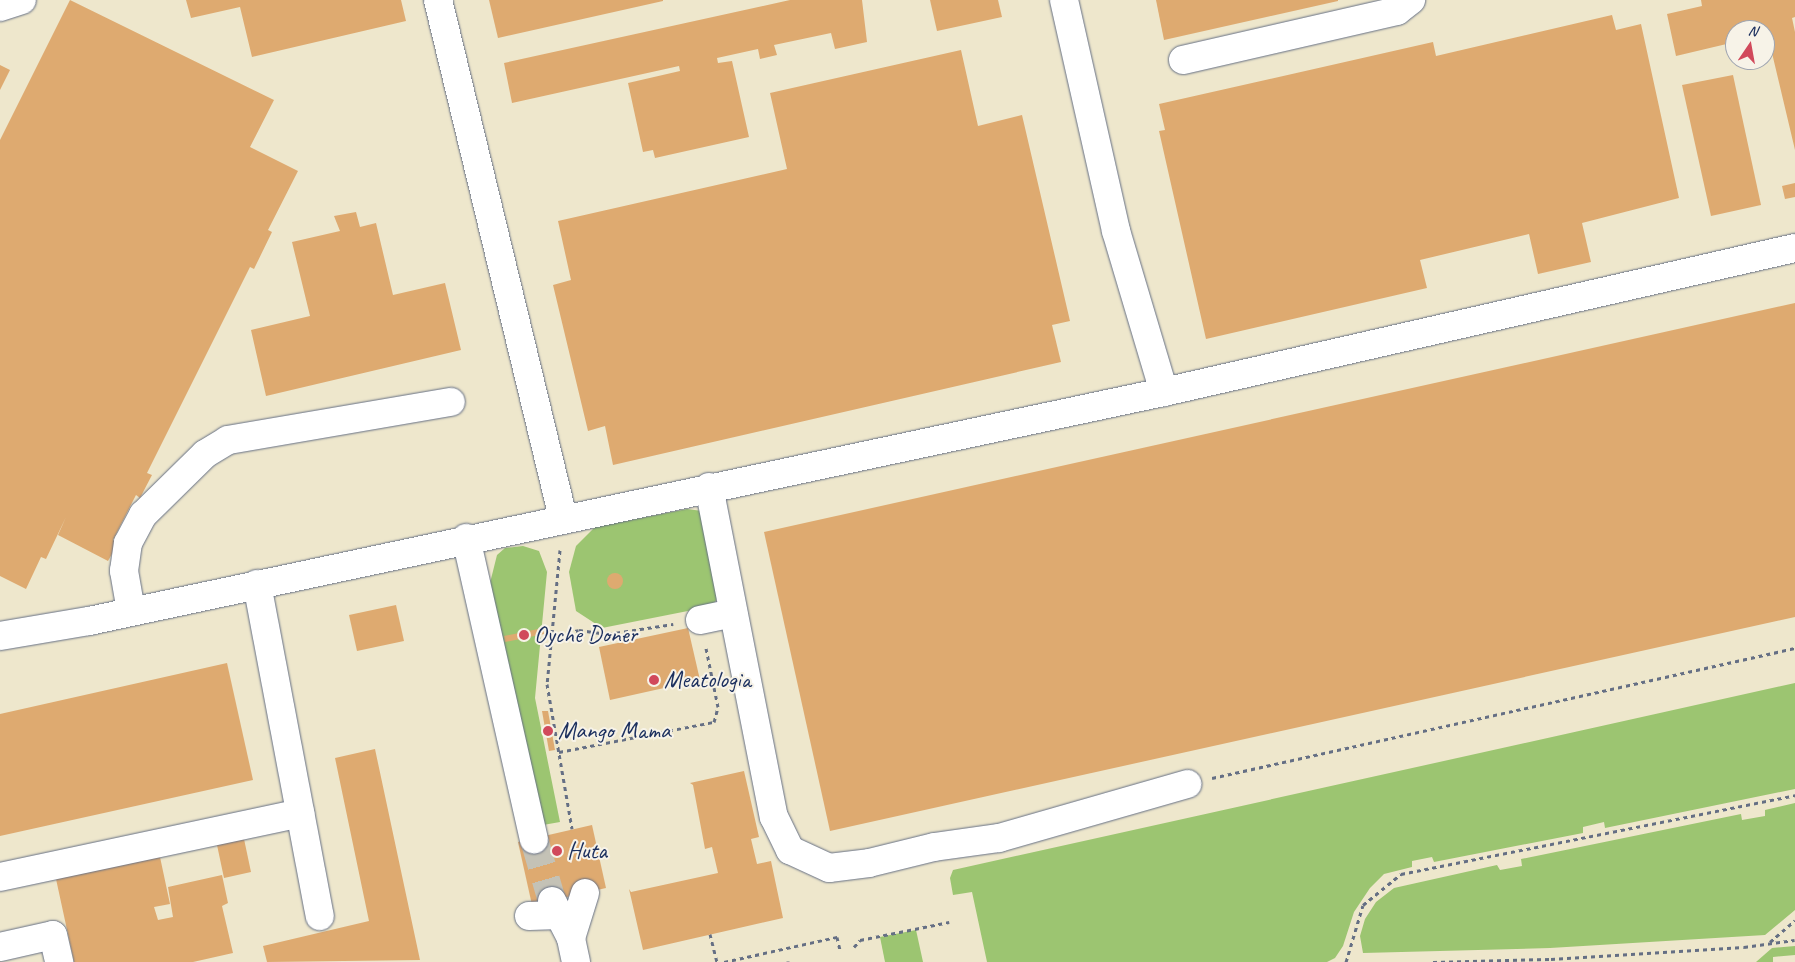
<!DOCTYPE html>
<html>
<head>
<meta charset="utf-8">
<style>
  body { margin:0 }
  #map { position:relative; width:1795px; height:962px; overflow:hidden; background:#eee7cc; font-family:Caveat,sans-serif }
  div>[style] { position:absolute }
  .green>* { inset:0; background:#9cc571 }
  .building>* { inset:0; background:#deaa70 }
  .round { border-radius:50% }
  .minor-tunnel>* { height:28px; margin-top:-14px; transform-origin:0; background:repeating-linear-gradient(90deg,#c4c2b6 0 28px,transparent 0 42px) }
  .path>* { height:3px; margin-top:-1.5px; transform-origin:0; background:repeating-linear-gradient(90deg,#656f84 0 4px,transparent 0 8px) }
  .roads { filter:drop-shadow(0 0 1px #656f84) drop-shadow(0 0 1px #656f84) }
  .minor>* { height:28px; margin:-14px; padding:0 14px; transform-origin:14px; border-radius:14px; background:#fff }
  .dots>* { width:14px; height:14px; translate:-50% -50%; box-sizing:border-box; border:2px solid #f7f3e8; border-radius:50% }
  span { translate:-50% -50%; white-space:nowrap; text-align:center; line-height:1.15; -webkit-text-stroke:4px #f7f3e8; paint-order:stroke }
  .poi-label { font-size:24px; color:#1b2f5e }
  .left { translate:0 -50%; text-align:left }
  .north { position:absolute; left:1725px; top:20px; width:50px; height:50px; box-sizing:border-box; background:#f7f3e8; border:1px solid #9fa5b1; border-radius:50%; rotate:12deg; font-size:14px; font-weight:700; line-height:20px; text-align:center; color:#1b2f5e }
  .north::after { content:''; display:block; margin:auto; width:18px; height:22px; background:#d1495b; clip-path:polygon(50% 0,100% 100%,50% 72%,0 100%) }
</style>
</head>
<body>
<div id="map">
  <div class="green">
    <i style="clip-path:polygon(687px 509px,702px 511px,722px 589px,713px 606px,602px 628px,576px 611px,569px 572px,576px 546px,595px 527px)"></i>
    <i style="clip-path:polygon(523px 546px,539px 551px,547px 572px,535px 698px,560px 822px,543px 825px,490px 583px,497px 555px,505px 548px)"></i>
    <i style="clip-path:polygon(1795px 683px,1795px 789px,1605px 828px,1604px 822px,1583px 827px,1583px 833px,1434px 862px,1432px 857px,1412px 861px,1412px 867px,1384px 874px,1370px 888px,1354px 912px,1343px 946px,1335px 958px,1327px 962px,987px 962px,972px 892px,953px 895px,950px 878px,953px 870px)"></i>
    <i style="clip-path:polygon(1795px 803px,1795px 910px,1765px 935px,1550px 948px,1363px 953px,1360px 936px,1365px 919px,1376px 902px,1394px 888px,1497px 865px,1500px 870px,1522px 866px,1521px 859px,1741px 814px,1742px 820px,1765px 816px,1765px 810px)"></i>
    <i style="clip-path:polygon(916px 930px,923px 962px,885px 962px,880px 937px)"></i>
    <i style="clip-path:polygon(1795px 946px,1795px 955px,1773px 957px,1773px 962px,1756px 962px,1772px 948px)"></i>
  </div>
  <div class="building">
    <i style="clip-path:polygon(70px 0,274px 100px,250px 147px,298px 171px,268px 230px,272px 232px,254px 269px,250px 267px,147px 473px,152px 475px,140px 498px,136px 495px,113px 540px,118px 543px,108px 561px,58px 535px,66px 517px,46px 559px,41px 557px,26px 589px,0 576px,0 140px)"></i>
    <i style="clip-path:polygon(186px 0,401px 0,406px 21px,252px 57px,240px 7px,191px 18px)"></i>
    <i style="clip-path:polygon(489px 0,663px 0,663px 1px,498px 38px)"></i>
    <i style="clip-path:polygon(790px 0,862px 0,867px 42px,835px 49px,831px 33px,774px 45px,777px 55px,760px 59px,758px 49px,717px 58px,718px 63px,732px 61px,749px 137px,655px 158px,653px 150px,643px 152px,628px 83px,680px 71px,679px 66px,512px 103px,504px 63px)"></i>
    <i style="clip-path:polygon(930px 0,998px 0,1002px 17px,937px 31px)"></i>
    <i style="clip-path:polygon(1156px 0,1338px 0,1338px 1px,1164px 40px)"></i>
    <i style="clip-path:polygon(1701px 0,1795px 0,1795px 17px,1792px 18px,1795px 32px,1795px 150px,1767px 32px,1735px 30px,1735px 42px,1676px 56px,1667px 14px,1702px 6px)"></i>
    <i style="clip-path:polygon(1612px 15px,1616px 30px,1641px 24px,1679px 198px,1582px 223px,1591px 262px,1538px 274px,1529px 234px,1420px 260px,1427px 288px,1206px 339px,1159px 131px,1165px 130px,1159px 104px,1433px 42px,1436px 56px)"></i>
    <i style="clip-path:polygon(961px 50px,978px 126px,1022px 115px,1070px 321px,1052px 325px,1061px 362px,613px 465px,605px 426px,588px 431px,553px 285px,571px 280px,558px 221px,787px 169px,770px 93px)"></i>
    <i style="clip-path:polygon(0 65px,10px 70px,0 90px)"></i>
    <i style="clip-path:polygon(1733px 75px,1761px 205px,1711px 216px,1682px 85px)"></i>
    <i style="clip-path:polygon(1795px 183px,1795px 197px,1785px 199px,1782px 186px)"></i>
    <i style="clip-path:polygon(356px 212px,360px 227px,376px 223px,393px 295px,445px 283px,461px 350px,266px 396px,251px 330px,310px 316px,292px 242px,340px 231px,334px 216px)"></i>
    <i style="clip-path:polygon(1795px 303px,1795px 617px,830px 831px,764px 532px)"></i>
    <i class="round" style="left:607px;top:573px;width:16px;height:16px"></i>
    <i style="clip-path:polygon(396px 605px,404px 641px,357px 651px,349px 615px)"></i>
    <i style="clip-path:polygon(543px 628px,544px 634px,505px 642px,504px 636px)"></i>
    <i style="clip-path:polygon(688px 628px,700px 680px,610px 700px,599px 647px)"></i>
    <i style="clip-path:polygon(227px 663px,253px 780px,0 836px,0 714px)"></i>
    <i style="clip-path:polygon(542px 711px,548px 711px,555px 750px,549px 751px)"></i>
    <i style="clip-path:polygon(375px 749px,420px 960px,267px 962px,263px 946px,369px 921px,335px 758px)"></i>
    <i style="clip-path:polygon(744px 771px,759px 837px,751px 839px,757px 864px,771px 861px,783px 918px,643px 950px,629px 889px,631px 892px,718px 873px,712px 847px,705px 849px,693px 785px,690px 783px)"></i>
    <i style="clip-path:polygon(592px 825px,606px 888px,532px 905px,518px 842px)"></i>
    <i style="clip-path:polygon(244px 839px,251px 872px,224px 878px,217px 845px)"></i>
    <i style="clip-path:polygon(160px 857px,170px 904px,154px 907px,158px 920px,173px 917px,168px 887px,222px 875px,228px 903px,222px 906px,233px 953px,193px 962px,74px 962px,56px 879px)"></i>
  </div>
  <div class="minor-tunnel">
    <i style="left:534px;top:839px;width:65px;rotate:73.8deg"></i>
  </div>
  <div class="path">
    <i style="left:560px;top:550px;width:135px;rotate:95.5deg"></i>
    <i style="left:547px;top:684px;width:147px;rotate:80.2deg"></i>
    <i style="left:552px;top:635px;width:27px;rotate:-10deg"></i>
    <i style="left:579px;top:630px;width:29px;rotate:8deg"></i>
    <i style="left:608px;top:634px;width:66px;rotate:-8.7deg"></i>
    <i style="left:559px;top:752px;width:158px;rotate:-11deg"></i>
    <i style="left:714px;top:722px;width:16px;rotate:-75deg"></i>
    <i style="left:718px;top:707px;width:60px;rotate:-101.5deg"></i>
    <i style="left:1212px;top:778px;width:597px;rotate:-12.57deg"></i>
    <i style="left:710px;top:934px;width:29px;rotate:76deg"></i>
    <i style="left:1770px;top:942px;width:33px;rotate:-41deg"></i>
    <i style="left:854px;top:947px;width:9px;rotate:-49deg"></i>
    <i style="left:860px;top:940px;width:91px;rotate:-11.4deg"></i>
    <i style="left:788px;top:961px;width:1px;rotate:90deg"></i>
    <i style="left:724px;top:962px;width:116px;rotate:-12.5deg"></i>
    <i style="left:837px;top:937px;width:13px;rotate:77deg"></i>
    <i style="left:1346px;top:962px;width:59px;rotate:-73.4deg"></i>
    <i style="left:1363px;top:905px;width:49px;rotate:-39.2deg"></i>
    <i style="left:1401px;top:874px;width:402px;rotate:-11.3deg"></i>
    <i style="left:1433px;top:962px;width:118px;rotate:-1.5deg"></i>
    <i style="left:1551px;top:959px;width:193px;rotate:-3.6deg"></i>
    <i style="left:1744px;top:947px;width:51px;rotate:-7.8deg"></i>
  </div>
  <div class="roads">
    <div class="minor">
      <i style="left:438px;top:0;width:533px;rotate:76.43deg"></i>
      <i style="left:1064px;top:0;width:237px;rotate:77.3deg"></i>
      <i style="left:1116px;top:231px;width:168px;rotate:73.4deg"></i>
      <i style="left:0;top:7px;width:23px;rotate:-18deg"></i>
      <i style="left:1183px;top:60px;width:220px;rotate:-12.9deg"></i>
      <i style="left:1397px;top:11px;width:18px;rotate:-38deg"></i>
      <i style="left:709px;top:487px;width:336px;rotate:78.9deg"></i>
      <i style="left:774px;top:817px;width:37px;rotate:64deg"></i>
      <i style="left:790px;top:850px;width:43px;rotate:24.8deg"></i>
      <i style="left:829px;top:868px;width:40px;rotate:-7.1deg"></i>
      <i style="left:869px;top:863px;width:67px;rotate:-13.8deg"></i>
      <i style="left:934px;top:847px;width:66px;rotate:-7.9deg"></i>
      <i style="left:999px;top:838px;width:196px;rotate:-16deg"></i>
      <i style="left:466px;top:538px;width:309px;rotate:77.3deg"></i>
      <i style="left:257px;top:584px;width:338px;rotate:79.3deg"></i>
      <i style="left:131px;top:611px;width:41px;rotate:-99.9deg"></i>
      <i style="left:124px;top:571px;width:28px;rotate:-82deg"></i>
      <i style="left:128px;top:543px;width:32px;rotate:-62deg"></i>
      <i style="left:143px;top:515px;width:87px;rotate:-44.5deg"></i>
      <i style="left:205px;top:454px;width:27px;rotate:-31deg"></i>
      <i style="left:228px;top:440px;width:226px;rotate:-9.7deg"></i>
      <i style="left:700px;top:620px;width:34px;rotate:-12deg"></i>
      <i style="left:0;top:636px;width:90px;rotate:-9.6deg"></i>
      <i style="left:89px;top:621px;width:1099px;rotate:-12.03deg"></i>
      <i style="left:1164px;top:392px;width:647px;rotate:-12.86deg"></i>
      <i style="left:0;top:877px;width:307px;rotate:-12deg"></i>
      <i style="left:552px;top:901px;width:42px;rotate:62.8deg"></i>
      <i style="left:529px;top:916px;width:31px;rotate:-2deg"></i>
      <i style="left:0;top:947px;width:54px;rotate:-12.8deg"></i>
      <i style="left:53px;top:935px;width:28px;rotate:77deg"></i>
      <i style="left:576px;top:962px;width:25px;rotate:-102deg"></i>
      <i style="left:571px;top:938px;width:47px;rotate:-72.7deg"></i>
    </div>
  </div>
  <div class="dots">
    <i style="left:524px;top:635px;background:#d1495b"></i>
    <i style="left:654px;top:680px;background:#d1495b"></i>
    <i style="left:548px;top:731px;background:#d1495b"></i>
    <i style="left:557px;top:851px;background:#d1495b"></i>
  </div>
  <div class="poi-label">
    <span class="left" style="left:534px;top:635px">Oyche Doner</span>
    <span class="left" style="left:664px;top:680px">Meatologia</span>
    <span class="left" style="left:558px;top:731px">Mango Mama</span>
    <span class="left" style="left:567px;top:851px">Huta</span>
  </div>
  <div class="north">N</div>
</div>
</body>
</html>
